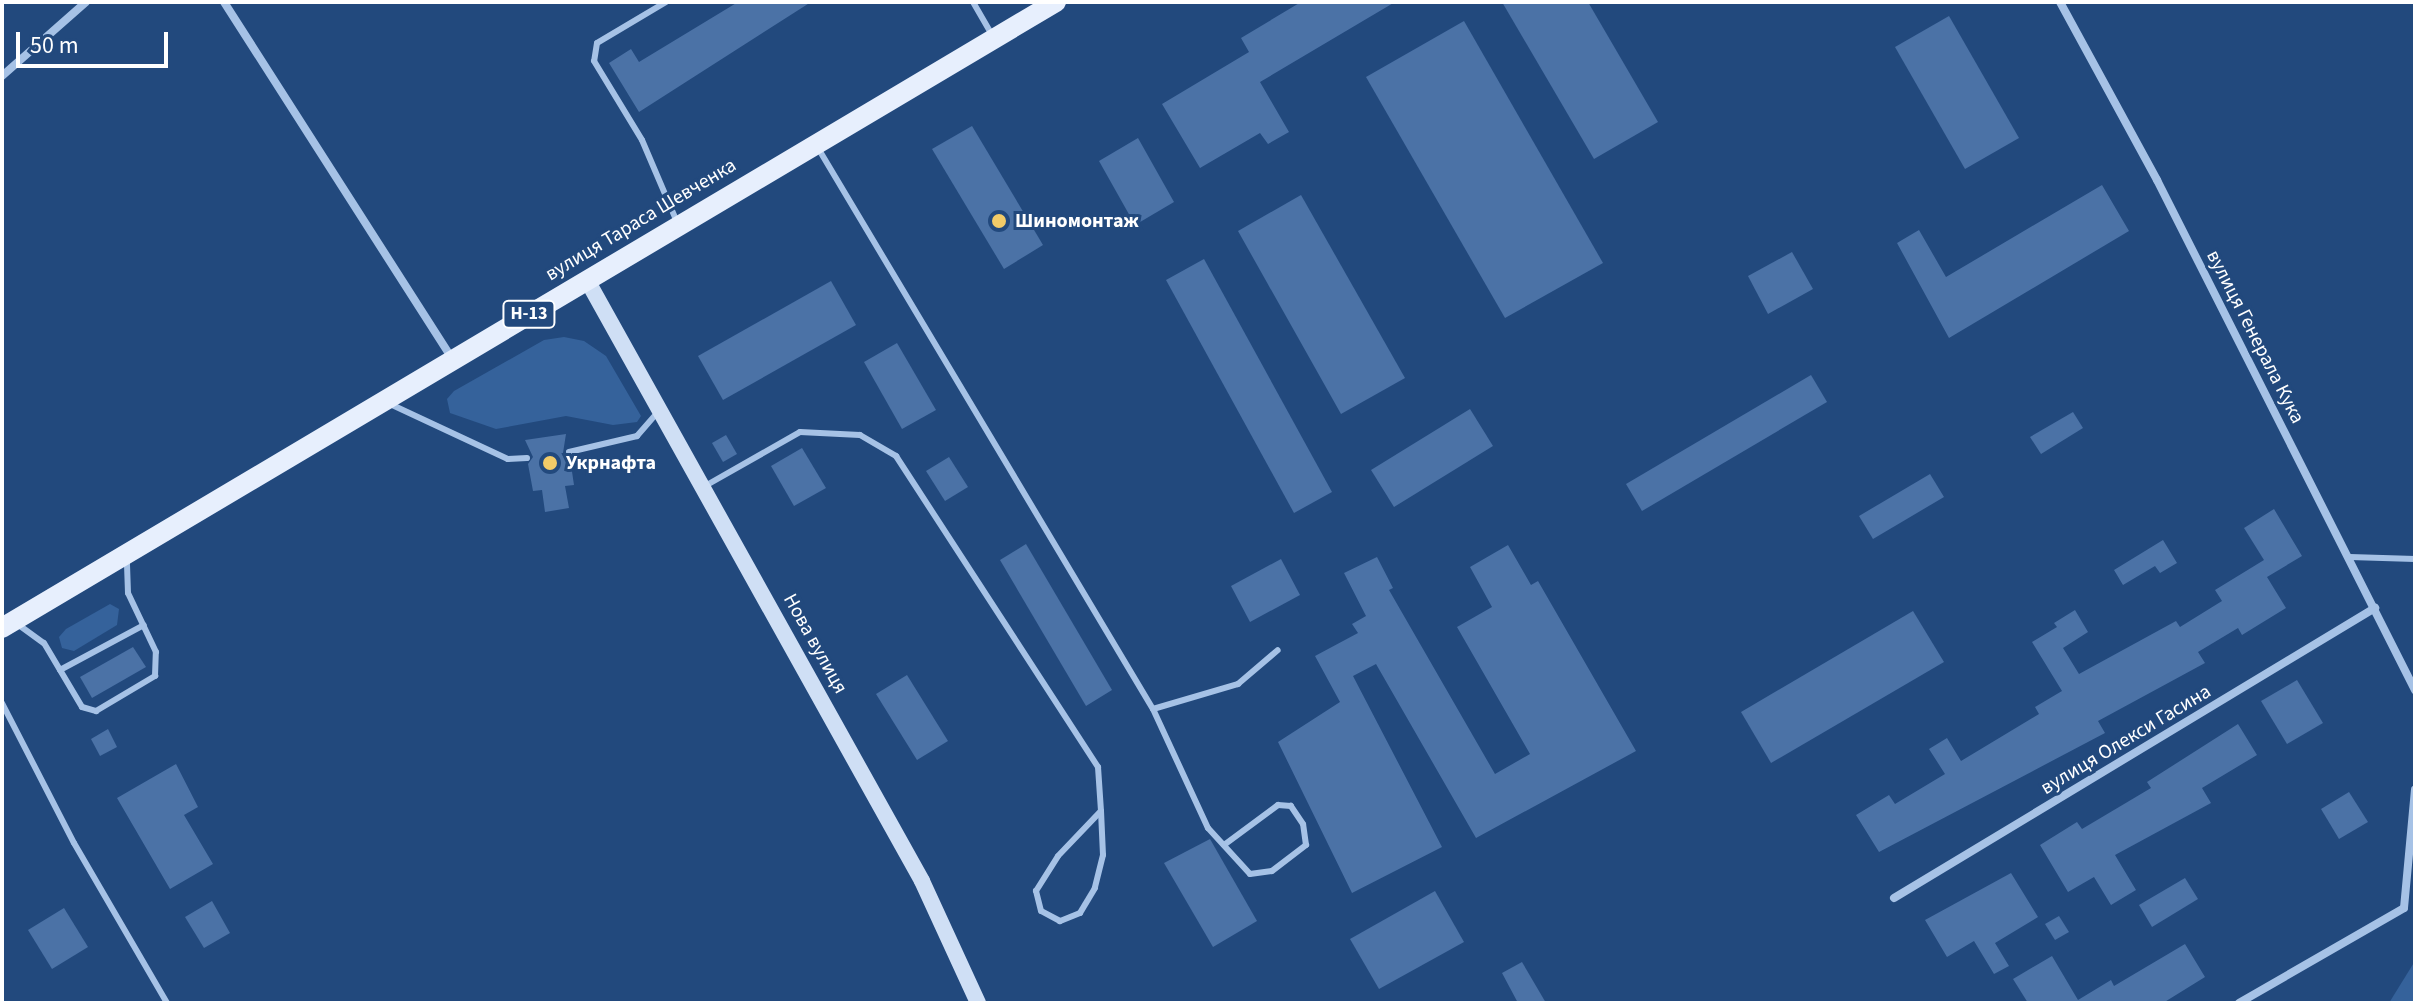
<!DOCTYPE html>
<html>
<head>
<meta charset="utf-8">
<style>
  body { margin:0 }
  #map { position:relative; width:2417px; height:1005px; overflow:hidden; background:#22497d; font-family:"Source Sans 3",sans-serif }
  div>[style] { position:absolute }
  .green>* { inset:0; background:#35629b }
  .building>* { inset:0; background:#4b72a6 }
  .lane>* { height:6px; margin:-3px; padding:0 3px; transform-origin:3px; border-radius:3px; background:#a6c2e6 }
  .street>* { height:8px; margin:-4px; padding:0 4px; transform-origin:4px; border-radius:4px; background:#a6c2e6 }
  .secondary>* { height:16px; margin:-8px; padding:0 8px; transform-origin:8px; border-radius:8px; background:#cfdff5 }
  .primary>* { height:20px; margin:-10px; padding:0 10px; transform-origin:10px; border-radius:10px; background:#e7effd }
  .dots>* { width:22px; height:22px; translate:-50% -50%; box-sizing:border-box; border:4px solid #22497d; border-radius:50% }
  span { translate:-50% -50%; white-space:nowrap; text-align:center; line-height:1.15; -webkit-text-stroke:6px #22497d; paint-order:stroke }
  .shield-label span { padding:2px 6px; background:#22497d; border:2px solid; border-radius:6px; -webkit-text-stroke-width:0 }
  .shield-label { font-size:18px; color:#fff; font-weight:700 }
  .street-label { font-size:20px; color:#fff }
  .poi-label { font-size:20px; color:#fff; font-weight:700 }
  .left { translate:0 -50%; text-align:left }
  .frame { position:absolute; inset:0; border:4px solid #fff; pointer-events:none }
  .scale { position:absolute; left:16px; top:32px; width:152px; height:36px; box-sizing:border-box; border:4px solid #fff; border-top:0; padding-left:10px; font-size:24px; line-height:28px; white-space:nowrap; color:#fff; -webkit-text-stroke:6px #22497d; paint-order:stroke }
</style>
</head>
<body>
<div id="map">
  <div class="green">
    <i style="clip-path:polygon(564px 337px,584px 341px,606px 356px,641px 416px,637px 422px,613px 425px,566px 416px,496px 429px,450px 413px,447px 399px,454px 391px,544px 340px)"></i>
    <i style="clip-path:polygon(110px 604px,119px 609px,117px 625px,74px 651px,62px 648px,59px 637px,66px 629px)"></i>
    <i style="clip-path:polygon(2415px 961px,2415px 1003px,2389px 1003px)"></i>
  </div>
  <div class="building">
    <i style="clip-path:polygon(738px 2px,811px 2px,639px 112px,609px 63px,631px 49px,639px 62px)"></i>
    <i style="clip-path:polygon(1301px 2px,1395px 2px,1260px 82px,1289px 132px,1268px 144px,1260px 133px,1200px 168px,1162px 104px,1249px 52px,1241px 38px)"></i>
    <i style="clip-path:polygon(1502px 2px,1588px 2px,1658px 122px,1594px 159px)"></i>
    <i style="clip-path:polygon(1949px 16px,2019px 138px,1965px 169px,1895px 47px)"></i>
    <i style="clip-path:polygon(1464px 21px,1603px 263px,1505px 318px,1366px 77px)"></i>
    <i style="clip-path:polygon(972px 126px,1043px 245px,1004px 269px,932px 149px)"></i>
    <i style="clip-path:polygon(1138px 138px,1174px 202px,1135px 225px,1099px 161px)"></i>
    <i style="clip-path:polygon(2102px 185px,2129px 231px,1949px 338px,1897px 243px,1919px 230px,1946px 277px)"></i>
    <i style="clip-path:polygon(1301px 195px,1405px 378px,1341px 414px,1238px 231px)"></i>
    <i style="clip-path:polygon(1792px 252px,1813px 289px,1768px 314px,1748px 276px)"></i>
    <i style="clip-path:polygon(1204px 259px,1332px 492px,1294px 513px,1166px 280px)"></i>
    <i style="clip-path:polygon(831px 281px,856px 325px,723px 400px,698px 356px)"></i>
    <i style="clip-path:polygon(897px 343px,936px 410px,902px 429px,864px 362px)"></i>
    <i style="clip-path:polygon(1811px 375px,1827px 402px,1642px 511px,1626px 484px)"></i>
    <i style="clip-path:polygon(1470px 409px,1493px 446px,1394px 507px,1371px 470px)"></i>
    <i style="clip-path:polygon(2073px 412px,2083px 428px,2041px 454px,2030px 437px)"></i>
    <i style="clip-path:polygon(566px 434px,563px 453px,570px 458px,574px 485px,565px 486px,569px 508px,545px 512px,542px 490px,533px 491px,528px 464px,533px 457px,525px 440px)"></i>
    <i style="clip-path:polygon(726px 435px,737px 454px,723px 462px,712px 443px)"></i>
    <i style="clip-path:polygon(802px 448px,826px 488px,794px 506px,771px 466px)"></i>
    <i style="clip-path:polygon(949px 457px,968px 487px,945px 501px,926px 471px)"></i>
    <i style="clip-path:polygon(1930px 474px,1944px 497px,1873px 539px,1859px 516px)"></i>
    <i style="clip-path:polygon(2274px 509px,2302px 556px,2267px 577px,2286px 608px,2242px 635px,2238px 628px,2198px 652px,2205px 663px,2098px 721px,2105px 733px,1879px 852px,1856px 815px,1889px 795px,1895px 804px,1945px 774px,1929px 749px,1947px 738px,1961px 761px,2039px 714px,2035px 707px,2062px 691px,2032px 642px,2057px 627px,2054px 623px,2075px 610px,2088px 632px,2063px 648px,2079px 674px,2176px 621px,2180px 627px,2222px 601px,2215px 590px,2264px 560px,2244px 528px)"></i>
    <i style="clip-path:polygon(2163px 540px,2177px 563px,2160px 573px,2155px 566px,2123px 585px,2114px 570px)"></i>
    <i style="clip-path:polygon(1026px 544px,1112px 690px,1086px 706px,1000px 560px)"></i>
    <i style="clip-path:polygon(1508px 545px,1531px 585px,1538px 581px,1636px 751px,1476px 838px,1376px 664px,1353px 676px,1442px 847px,1352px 893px,1278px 742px,1340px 702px,1315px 656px,1358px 633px,1352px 624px,1366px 616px,1344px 573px,1377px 557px,1393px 588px,1389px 590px,1495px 774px,1530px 754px,1457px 627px,1492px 607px,1470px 567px)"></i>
    <i style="clip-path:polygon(1281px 559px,1300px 595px,1250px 622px,1231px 586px)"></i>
    <i style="clip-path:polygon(1913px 611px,1944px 662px,1771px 763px,1741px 712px)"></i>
    <i style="clip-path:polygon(133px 647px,146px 667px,92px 698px,80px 677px)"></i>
    <i style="clip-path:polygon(907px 675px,948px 741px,917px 760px,876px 694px)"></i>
    <i style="clip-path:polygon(2297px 680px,2323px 723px,2287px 744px,2261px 701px)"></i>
    <i style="clip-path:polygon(2238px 724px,2257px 755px,2202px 788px,2211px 803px,2115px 855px,2136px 890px,2111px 905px,2094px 877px,2068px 892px,2040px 845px,2077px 822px,2082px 829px,2151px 788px,2147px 782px)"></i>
    <i style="clip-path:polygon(108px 729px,117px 747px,100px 756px,91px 739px)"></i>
    <i style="clip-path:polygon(176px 764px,198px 807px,184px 815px,213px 864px,170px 889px,117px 798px)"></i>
    <i style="clip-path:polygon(2349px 792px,2368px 822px,2339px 839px,2321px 809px)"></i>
    <i style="clip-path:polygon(1210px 839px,1257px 921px,1213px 947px,1164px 863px)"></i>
    <i style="clip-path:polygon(2011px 873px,2038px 917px,1995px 943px,2009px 966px,1994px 974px,1974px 941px,1947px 957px,1925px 920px)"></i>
    <i style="clip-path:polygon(2185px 878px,2198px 899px,2152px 927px,2139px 905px)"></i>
    <i style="clip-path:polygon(1435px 891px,1464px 942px,1379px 989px,1350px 939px)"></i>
    <i style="clip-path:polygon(212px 901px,230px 933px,204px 948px,185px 917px)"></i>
    <i style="clip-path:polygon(64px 908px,88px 947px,52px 969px,28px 930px)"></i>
    <i style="clip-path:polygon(2059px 916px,2069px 932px,2055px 940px,2045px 924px)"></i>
    <i style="clip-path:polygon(2185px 944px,2205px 977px,2163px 1003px,2028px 1003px,2013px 979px,2052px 956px,2078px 1000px,2111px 980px,2114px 986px)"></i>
    <i style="clip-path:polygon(1522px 962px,1546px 1003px,1518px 1003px,1502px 973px)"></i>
  </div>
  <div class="lane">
    <i style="left:666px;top:2px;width:80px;rotate:149.3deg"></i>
    <i style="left:597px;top:43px;width:18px;rotate:99deg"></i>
    <i style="left:594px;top:61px;width:92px;rotate:58.7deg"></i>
    <i style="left:642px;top:140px;width:89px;rotate:66.9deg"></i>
    <i style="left:973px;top:2px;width:39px;rotate:60deg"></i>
    <i style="left:818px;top:148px;width:653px;rotate:59.16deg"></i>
    <i style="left:1153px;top:709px;width:131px;rotate:65.2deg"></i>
    <i style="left:1208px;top:828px;width:62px;rotate:47.6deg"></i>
    <i style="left:1250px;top:874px;width:22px;rotate:-8deg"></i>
    <i style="left:1272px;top:871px;width:43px;rotate:-37.4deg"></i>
    <i style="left:1306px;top:845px;width:21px;rotate:-98deg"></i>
    <i style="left:1303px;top:824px;width:22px;rotate:-124deg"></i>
    <i style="left:1291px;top:806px;width:13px;rotate:-176deg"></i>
    <i style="left:1278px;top:805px;width:67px;rotate:143.5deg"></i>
    <i style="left:390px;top:404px;width:130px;rotate:25deg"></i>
    <i style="left:508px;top:459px;width:19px;rotate:-3deg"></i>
    <i style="left:569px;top:452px;width:70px;rotate:-13.2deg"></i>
    <i style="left:637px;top:436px;width:30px;rotate:-49deg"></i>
    <i style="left:705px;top:486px;width:109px;rotate:-29.6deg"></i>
    <i style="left:800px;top:432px;width:60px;rotate:2.9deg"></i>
    <i style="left:860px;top:435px;width:42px;rotate:30.3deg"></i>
    <i style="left:896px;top:456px;width:371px;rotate:57deg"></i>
    <i style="left:1098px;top:767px;width:44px;rotate:86.1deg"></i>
    <i style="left:1101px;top:811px;width:44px;rotate:87.4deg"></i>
    <i style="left:1103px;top:855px;width:34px;rotate:104deg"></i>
    <i style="left:1095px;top:888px;width:29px;rotate:121deg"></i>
    <i style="left:1080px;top:913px;width:22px;rotate:158deg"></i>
    <i style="left:1060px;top:921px;width:21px;rotate:-152deg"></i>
    <i style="left:1041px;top:911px;width:21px;rotate:-104deg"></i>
    <i style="left:1036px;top:891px;width:41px;rotate:-57.8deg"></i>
    <i style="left:1058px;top:856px;width:62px;rotate:-46.3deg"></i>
    <i style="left:2350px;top:557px;width:65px;rotate:1.8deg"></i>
    <i style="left:16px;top:623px;width:34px;rotate:36deg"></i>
    <i style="left:44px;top:643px;width:74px;rotate:59.3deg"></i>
    <i style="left:82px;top:707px;width:15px;rotate:16deg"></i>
    <i style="left:96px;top:711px;width:69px;rotate:-30.7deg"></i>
    <i style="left:155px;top:676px;width:24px;rotate:-88deg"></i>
    <i style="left:156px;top:652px;width:65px;rotate:-115.4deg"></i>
    <i style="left:128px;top:593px;width:32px;rotate:-92deg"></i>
    <i style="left:60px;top:670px;width:95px;rotate:-28.2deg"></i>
    <i style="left:2px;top:703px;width:157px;rotate:62.8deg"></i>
    <i style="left:74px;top:843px;width:185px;rotate:59.8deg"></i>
    <i style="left:1153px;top:709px;width:89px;rotate:-16.4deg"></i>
    <i style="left:1238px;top:684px;width:52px;rotate:-40.4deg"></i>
  </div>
  <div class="street">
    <i style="left:224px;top:2px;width:424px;rotate:57.4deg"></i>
    <i style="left:2060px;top:2px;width:203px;rotate:61.4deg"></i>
    <i style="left:2157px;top:180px;width:572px;rotate:63.17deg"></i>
    <i style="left:2px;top:76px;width:112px;rotate:-41.4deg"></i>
    <i style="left:1894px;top:898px;width:562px;rotate:-31.09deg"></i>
    <i style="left:2239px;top:1003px;width:190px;rotate:-29.9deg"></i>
    <i style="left:2404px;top:908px;width:119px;rotate:-84.7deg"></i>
  </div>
  <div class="secondary">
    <i style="left:587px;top:280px;width:688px;rotate:60.86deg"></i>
    <i style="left:922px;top:881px;width:134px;rotate:65.3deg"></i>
  </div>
  <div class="primary">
    <i style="left:2px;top:628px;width:1226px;rotate:-30.71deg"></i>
  </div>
  <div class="dots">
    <i style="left:999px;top:221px;background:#f2cb68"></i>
    <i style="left:550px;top:463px;background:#f2cb68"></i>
  </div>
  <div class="shield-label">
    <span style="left:529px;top:314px">Н-13</span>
  </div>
  <div class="street-label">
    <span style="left:641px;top:220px;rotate:-31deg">вулиця Тараса Шевченка</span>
    <span style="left:2255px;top:337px;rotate:63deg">вулиця Генерала Кука</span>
    <span style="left:815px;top:644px;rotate:61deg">Нова вулиця</span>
    <span style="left:2126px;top:740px;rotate:-31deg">вулиця Олекси Гасина</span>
  </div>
  <div class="poi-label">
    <span class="left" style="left:1015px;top:221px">Шиномонтаж</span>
    <span class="left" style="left:566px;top:463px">Укрнафта</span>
  </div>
  <div class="frame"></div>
  <div class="scale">50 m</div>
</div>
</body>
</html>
